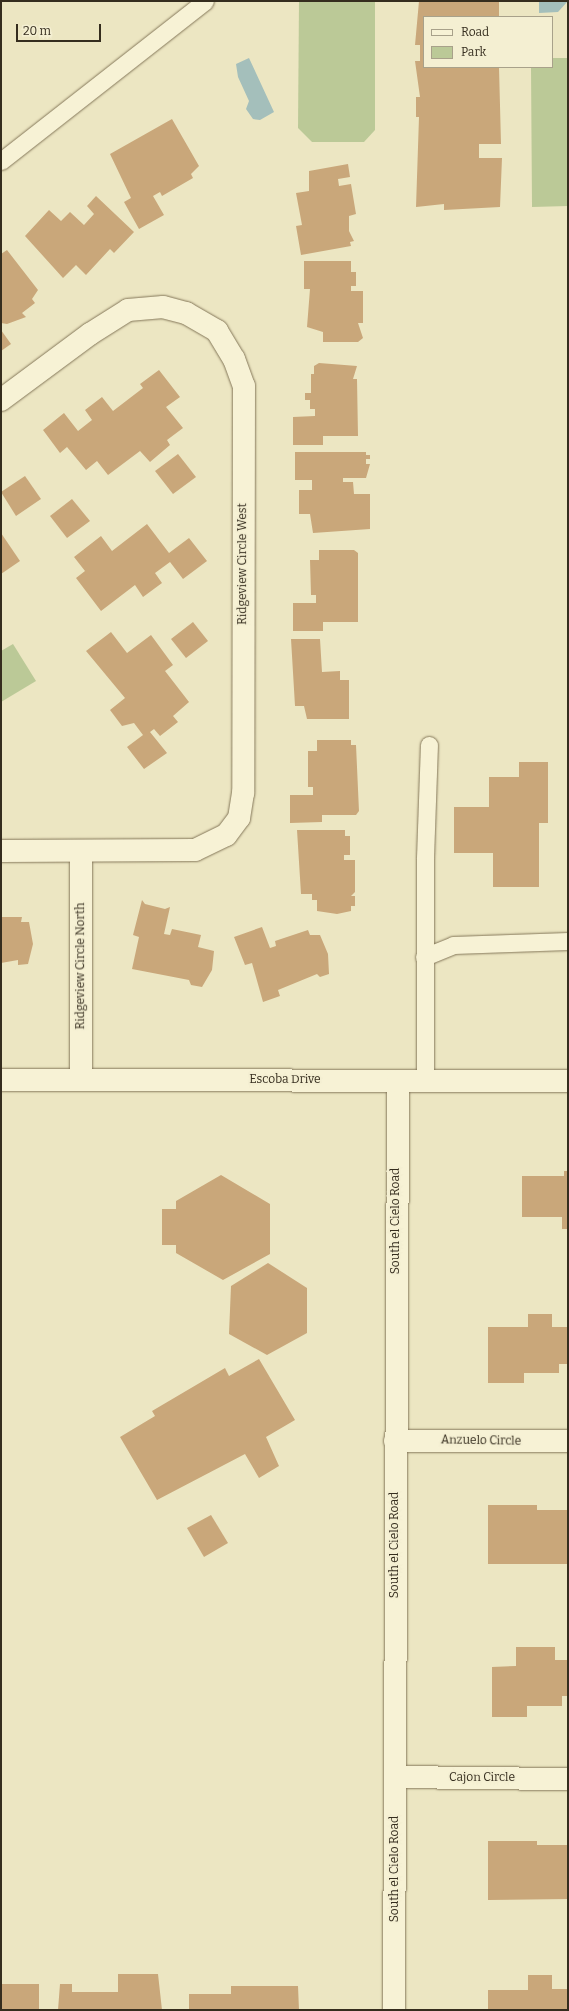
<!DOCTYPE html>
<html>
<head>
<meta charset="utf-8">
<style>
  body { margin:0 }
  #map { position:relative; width:569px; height:2011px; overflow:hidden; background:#ece6c2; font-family:Bitter,serif }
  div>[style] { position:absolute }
  .green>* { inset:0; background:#bbc997 }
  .water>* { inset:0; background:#a4bfbb }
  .building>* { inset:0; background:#c9a77a }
  .roads { filter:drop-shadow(0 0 1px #85785a) drop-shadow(0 0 1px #85785a) }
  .service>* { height:17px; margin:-8.5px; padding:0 8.5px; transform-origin:8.5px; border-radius:8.5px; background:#f7f2d5 }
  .minor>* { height:22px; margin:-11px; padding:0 11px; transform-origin:11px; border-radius:11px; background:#f7f2d5 }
  .tertiary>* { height:22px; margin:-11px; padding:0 11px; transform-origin:11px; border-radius:11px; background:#f7f2d5 }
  span { translate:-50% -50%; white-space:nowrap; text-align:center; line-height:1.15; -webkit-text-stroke:3.5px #f4efd2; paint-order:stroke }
  .street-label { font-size:12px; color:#352d1e }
  .frame { position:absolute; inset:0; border:2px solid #352d1e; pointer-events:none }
  .legend { position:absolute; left:423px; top:16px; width:130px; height:52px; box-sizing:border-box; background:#f4efd2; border:1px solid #a8a18a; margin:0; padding:5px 7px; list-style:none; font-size:12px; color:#352d1e }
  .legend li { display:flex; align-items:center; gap:8px; height:20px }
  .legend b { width:20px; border:1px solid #a8a18a }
  .scale { position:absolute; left:16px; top:24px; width:85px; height:18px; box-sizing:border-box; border:2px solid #352d1e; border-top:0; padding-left:5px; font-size:12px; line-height:14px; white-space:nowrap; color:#352d1e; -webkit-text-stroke:3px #f4efd2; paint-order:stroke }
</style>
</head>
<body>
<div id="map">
  <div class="green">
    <i style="clip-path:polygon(299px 1px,375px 1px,375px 130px,364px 142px,312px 142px,298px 128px)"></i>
    <i style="clip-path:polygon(552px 58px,568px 58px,568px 206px,532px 207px,531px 67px,552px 67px)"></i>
    <i style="clip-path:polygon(13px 644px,36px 681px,1px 702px,1px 651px)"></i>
  </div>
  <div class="water">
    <i style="clip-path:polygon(539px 1px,568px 1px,558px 12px,539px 13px)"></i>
    <i style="clip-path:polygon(249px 58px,274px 112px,260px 120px,253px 119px,246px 109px,249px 101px,238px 77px,236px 64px)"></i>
  </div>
  <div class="building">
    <i style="clip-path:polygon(419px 1px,499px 1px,499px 17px,424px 17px,424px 67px,499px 67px,501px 144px,479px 144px,479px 158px,502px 158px,500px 207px,444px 210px,444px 204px,416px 207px,419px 117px,416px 117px,416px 97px,420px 97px,415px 61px,420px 61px,420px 45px,415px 45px)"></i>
    <i style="clip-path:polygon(172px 119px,199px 166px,191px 174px,193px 178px,162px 196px,160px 192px,153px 196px,164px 215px,139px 229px,124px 202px,131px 198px,110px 154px)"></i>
    <i style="clip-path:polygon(348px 164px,350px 177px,338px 179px,339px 186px,351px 184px,356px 214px,349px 216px,349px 231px,354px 241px,350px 242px,351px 246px,301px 255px,296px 226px,302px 225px,296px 193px,309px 191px,309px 171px)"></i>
    <i style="clip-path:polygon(96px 196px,134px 232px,114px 253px,110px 249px,86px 275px,76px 265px,63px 278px,25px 236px,49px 210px,61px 221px,70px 212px,84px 225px,94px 214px,87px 206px)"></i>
    <i style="clip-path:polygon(7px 250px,38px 290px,32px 299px,35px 303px,22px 313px,26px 317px,7px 324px,1px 323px,1px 254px)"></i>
    <i style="clip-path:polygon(304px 261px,351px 261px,351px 272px,356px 272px,356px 286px,351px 286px,351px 291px,363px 291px,363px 323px,358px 323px,363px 338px,358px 342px,323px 342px,323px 332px,307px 327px,310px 289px,304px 289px)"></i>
    <i style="clip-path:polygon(1px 330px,11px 344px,1px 351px)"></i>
    <i style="clip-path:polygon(319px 363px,357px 366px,353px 379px,357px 379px,358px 436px,323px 436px,323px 445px,293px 445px,293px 417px,315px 416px,315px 409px,310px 409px,310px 400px,305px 400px,305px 393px,311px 393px,311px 374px,314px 374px,314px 366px)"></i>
    <i style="clip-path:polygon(159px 370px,180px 397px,166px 407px,183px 428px,167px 440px,170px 445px,150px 462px,140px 451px,108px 475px,97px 461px,86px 470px,67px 447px,60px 453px,43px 430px,64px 413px,78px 431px,92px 420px,85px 410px,102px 397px,113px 411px,143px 388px,140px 384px)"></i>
    <i style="clip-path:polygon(295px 452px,366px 452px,366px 455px,370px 455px,370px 459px,366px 459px,366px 464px,370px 464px,366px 478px,343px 478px,343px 482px,353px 482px,354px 494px,370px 494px,370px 529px,313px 533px,310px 514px,299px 514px,299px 490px,312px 490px,312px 480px,295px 480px)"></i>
    <i style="clip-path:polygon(178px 454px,196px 477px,173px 494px,155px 471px)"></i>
    <i style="clip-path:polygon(25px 476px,41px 499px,16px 516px,1px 492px)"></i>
    <i style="clip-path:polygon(72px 499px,90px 521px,67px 538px,50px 516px)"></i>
    <i style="clip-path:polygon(147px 524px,169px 553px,189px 538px,207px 561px,183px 579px,170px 562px,155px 573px,162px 583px,143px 597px,135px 585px,101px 611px,76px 578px,85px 571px,74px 557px,101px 536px,112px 551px)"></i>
    <i style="clip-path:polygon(1px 533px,20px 561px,1px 574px)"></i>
    <i style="clip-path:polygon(319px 550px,354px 550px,358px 553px,358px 622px,323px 622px,323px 631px,293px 631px,293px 603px,316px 603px,316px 595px,311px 595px,310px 560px,319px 560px)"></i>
    <i style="clip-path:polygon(193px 622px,208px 641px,186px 658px,171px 639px)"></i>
    <i style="clip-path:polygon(111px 632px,127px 653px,151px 635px,173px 665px,165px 671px,189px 702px,173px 716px,178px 722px,160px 736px,154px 729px,150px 732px,167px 753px,144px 769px,127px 747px,143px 735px,134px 723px,122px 726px,110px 710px,125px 698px,86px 651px)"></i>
    <i style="clip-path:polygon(291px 639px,320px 639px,322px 672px,340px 671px,340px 680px,349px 680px,349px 719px,307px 719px,304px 706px,295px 706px)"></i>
    <i style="clip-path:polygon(317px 740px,351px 740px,351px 745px,356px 745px,359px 811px,356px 815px,322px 815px,322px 822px,290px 823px,290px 795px,313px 795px,313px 787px,308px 787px,308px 751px,317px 751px)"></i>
    <i style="clip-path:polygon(519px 762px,548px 762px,548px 823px,539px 823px,539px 887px,493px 887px,493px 853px,454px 853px,454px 807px,489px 807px,489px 777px,519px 777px)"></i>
    <i style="clip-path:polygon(297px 830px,345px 830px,345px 836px,350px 836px,350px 855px,344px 855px,344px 860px,355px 860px,355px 892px,351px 896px,355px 896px,355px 906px,351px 906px,351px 911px,337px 914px,317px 911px,317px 900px,312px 900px,312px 894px,301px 894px)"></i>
    <i style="clip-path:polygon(142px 900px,145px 904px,165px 909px,170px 907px,164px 934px,170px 935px,172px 929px,201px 935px,198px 947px,214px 951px,212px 970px,202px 987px,191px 985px,189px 980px,132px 969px,139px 937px,133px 935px)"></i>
    <i style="clip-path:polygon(1px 917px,22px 917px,21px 922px,29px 922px,33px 944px,28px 964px,18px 965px,18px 960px,1px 963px)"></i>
    <i style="clip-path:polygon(262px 927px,270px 948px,276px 946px,275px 941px,308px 930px,310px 935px,320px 935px,328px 954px,329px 974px,320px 977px,317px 974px,278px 990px,280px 996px,263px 1002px,252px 963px,245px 965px,234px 937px)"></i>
    <i style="clip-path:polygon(564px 1171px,568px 1171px,568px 1229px,562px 1229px,562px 1217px,522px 1217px,522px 1176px,564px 1176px)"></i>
    <i style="clip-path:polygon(221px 1175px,270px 1204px,270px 1254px,223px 1280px,176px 1253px,176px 1245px,162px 1245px,162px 1209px,176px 1209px,176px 1201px)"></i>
    <i style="clip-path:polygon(268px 1263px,307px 1288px,307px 1333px,267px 1355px,229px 1334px,231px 1286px)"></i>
    <i style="clip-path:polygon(528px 1314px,552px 1314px,552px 1327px,568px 1327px,568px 1364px,559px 1364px,559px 1373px,524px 1373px,524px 1383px,488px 1383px,488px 1327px,528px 1327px)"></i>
    <i style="clip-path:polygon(259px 1359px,295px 1420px,266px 1437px,279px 1466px,259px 1478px,245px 1454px,157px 1500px,120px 1437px,155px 1416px,152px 1411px,225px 1368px,229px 1376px)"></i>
    <i style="clip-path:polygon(488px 1505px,537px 1505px,537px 1510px,568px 1510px,568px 1564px,488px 1564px)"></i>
    <i style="clip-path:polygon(211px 1515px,228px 1543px,204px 1557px,187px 1528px)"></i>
    <i style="clip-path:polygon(516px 1647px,555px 1647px,555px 1660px,568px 1660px,568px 1696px,562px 1696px,562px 1706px,527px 1706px,527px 1717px,492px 1717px,492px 1667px,516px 1666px)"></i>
    <i style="clip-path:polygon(488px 1841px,537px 1841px,537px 1845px,568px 1845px,568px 1899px,488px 1900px)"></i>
    <i style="clip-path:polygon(118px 1974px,158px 1974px,162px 2010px,58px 2010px,60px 1984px,72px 1984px,72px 1992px,118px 1992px)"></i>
    <i style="clip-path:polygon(528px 1975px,552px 1975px,552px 1989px,568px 1989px,568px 2010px,488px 2010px,488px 1990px,528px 1990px)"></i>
    <i style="clip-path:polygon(1px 1984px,39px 1984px,39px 2010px,1px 2010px)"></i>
    <i style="clip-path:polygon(231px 1986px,298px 1986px,299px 2010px,189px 2010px,189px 1994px,231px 1994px)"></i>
  </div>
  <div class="roads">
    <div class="service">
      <i style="left:1px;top:161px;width:259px;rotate:-38.1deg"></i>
      <i style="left:424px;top:957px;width:31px;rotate:-22deg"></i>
      <i style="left:453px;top:945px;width:115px;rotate:-2deg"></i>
      <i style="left:425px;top:1081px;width:223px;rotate:-90deg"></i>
      <i style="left:425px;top:858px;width:113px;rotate:-88deg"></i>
    </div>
    <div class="minor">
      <i style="left:1px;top:400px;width:111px;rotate:-36.6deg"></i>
      <i style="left:90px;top:334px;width:45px;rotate:-32.3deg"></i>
      <i style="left:128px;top:310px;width:35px;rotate:-5deg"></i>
      <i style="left:163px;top:307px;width:24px;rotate:15deg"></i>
      <i style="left:186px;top:313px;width:36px;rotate:30deg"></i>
      <i style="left:217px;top:331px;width:33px;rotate:59deg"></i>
      <i style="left:234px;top:359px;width:29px;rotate:70deg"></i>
      <i style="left:244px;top:386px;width:407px;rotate:90.1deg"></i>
      <i style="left:243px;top:793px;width:25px;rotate:99deg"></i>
      <i style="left:239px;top:818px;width:21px;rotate:127deg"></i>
      <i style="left:226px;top:835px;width:34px;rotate:154deg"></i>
      <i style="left:195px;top:850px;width:194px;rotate:179.7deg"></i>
      <i style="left:81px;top:851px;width:229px;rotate:90deg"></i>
      <i style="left:1px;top:1080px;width:397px;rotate:0.1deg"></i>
      <i style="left:395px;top:1441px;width:173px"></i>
      <i style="left:396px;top:1777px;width:172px;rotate:0.7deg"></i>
    </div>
    <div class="tertiary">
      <i style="left:394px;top:2010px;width:929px;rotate:-89.75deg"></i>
      <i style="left:398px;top:1081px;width:170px"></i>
    </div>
  </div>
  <div class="street-label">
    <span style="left:243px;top:564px;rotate:-90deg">Ridgeview Circle West</span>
    <span style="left:81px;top:966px;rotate:-90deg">Ridgeview Circle North</span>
    <span style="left:285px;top:1080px">Escoba Drive</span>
    <span style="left:396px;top:1221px;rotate:-90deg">South el Cielo Road</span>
    <span style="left:481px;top:1441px;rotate:1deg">Anzuelo Circle</span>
    <span style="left:395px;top:1545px;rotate:-90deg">South el Cielo Road</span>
    <span style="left:482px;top:1778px">Cajon Circle</span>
    <span style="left:395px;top:1869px;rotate:-90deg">South el Cielo Road</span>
  </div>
  <div class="frame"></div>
  <ul class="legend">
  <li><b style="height:5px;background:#f7f2d5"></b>Road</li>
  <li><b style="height:11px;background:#bbc997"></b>Park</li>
  </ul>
  <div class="scale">20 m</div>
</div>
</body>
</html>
